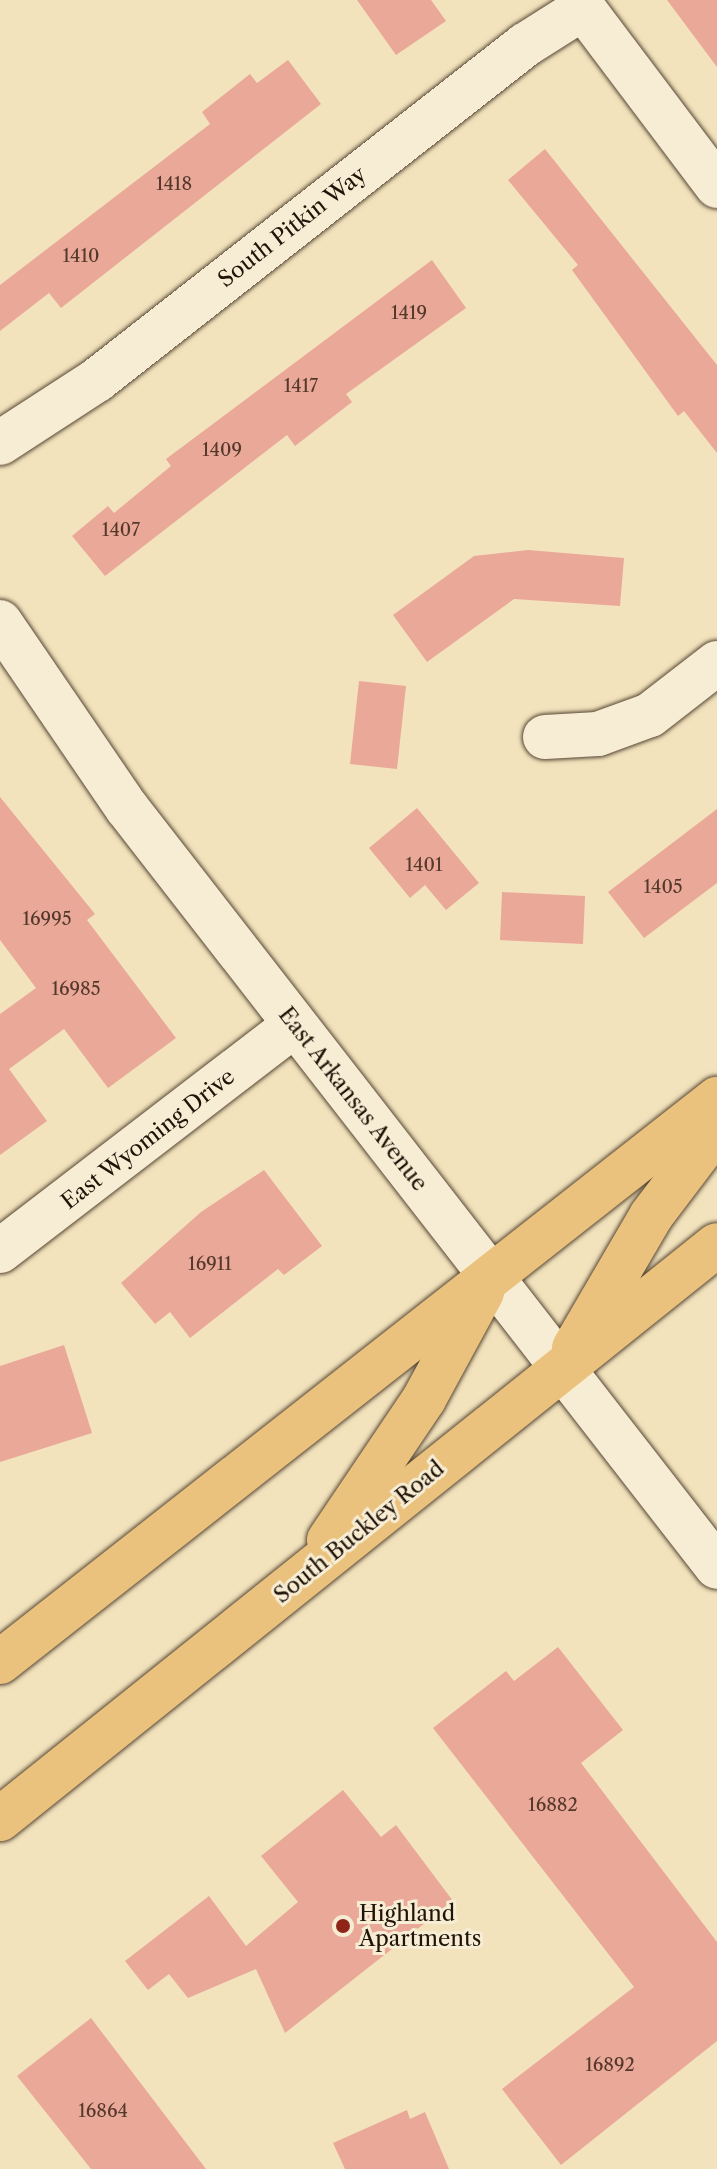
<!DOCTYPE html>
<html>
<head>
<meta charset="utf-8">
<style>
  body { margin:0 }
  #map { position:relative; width:717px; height:2169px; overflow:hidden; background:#f3e3bd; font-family:"Libre Caslon Text",serif }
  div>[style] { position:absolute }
  .building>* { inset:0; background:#eaa898 }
  .roads { filter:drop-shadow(0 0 2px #564734) drop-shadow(0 0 2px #564734) }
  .minor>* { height:44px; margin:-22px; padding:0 22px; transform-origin:22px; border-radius:22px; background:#f7edd4 }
  .major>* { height:44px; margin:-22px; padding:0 22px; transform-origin:22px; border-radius:22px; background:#eac27e }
  .dots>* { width:22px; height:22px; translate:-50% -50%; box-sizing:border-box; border:4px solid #f7edd4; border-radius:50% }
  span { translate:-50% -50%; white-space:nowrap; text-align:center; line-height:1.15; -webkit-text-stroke:6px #f7edd4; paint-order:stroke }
  .number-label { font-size:18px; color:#53382b }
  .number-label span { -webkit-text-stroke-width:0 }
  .street-label { font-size:22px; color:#211307 }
  .poi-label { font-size:22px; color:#211307 }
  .left { translate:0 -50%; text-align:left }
</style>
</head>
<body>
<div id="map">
  <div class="building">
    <i style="clip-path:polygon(357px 0,431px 0,446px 21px,396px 55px)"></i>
    <i style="clip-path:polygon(667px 0,717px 0,717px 67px)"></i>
    <i style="clip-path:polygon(288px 60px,321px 104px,61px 308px,49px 293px,0 331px,0 285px,210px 124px,202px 112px,250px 74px,257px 83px)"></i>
    <i style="clip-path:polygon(545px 149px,717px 365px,717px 453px,684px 411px,678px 416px,572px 270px,578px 265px,508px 180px)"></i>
    <i style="clip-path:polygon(432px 260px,466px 308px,346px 394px,352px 402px,295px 446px,287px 435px,105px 576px,72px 536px,108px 506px,114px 513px,171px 466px,166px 459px)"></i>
    <i style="clip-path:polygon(528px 550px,624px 558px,620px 606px,514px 599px,427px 662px,393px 615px,474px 556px)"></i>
    <i style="clip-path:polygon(359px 681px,406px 686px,397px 769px,350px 764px)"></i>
    <i style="clip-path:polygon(0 797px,95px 914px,87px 920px,176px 1038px,108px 1088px,64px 1029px,9px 1069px,47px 1121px,0 1155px,0 1014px,36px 988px,0 940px)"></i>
    <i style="clip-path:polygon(417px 808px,479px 883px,446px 910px,425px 885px,410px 898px,369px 848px)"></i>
    <i style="clip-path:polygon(717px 809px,717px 883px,644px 938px,608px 892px)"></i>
    <i style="clip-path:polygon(502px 892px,585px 896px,583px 944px,500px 940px)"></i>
    <i style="clip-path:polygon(264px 1170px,322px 1246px,284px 1275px,278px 1269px,190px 1338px,170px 1312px,155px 1324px,121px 1283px,201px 1212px)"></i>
    <i style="clip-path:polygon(64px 1345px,92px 1433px,0 1462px,0 1366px)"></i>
    <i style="clip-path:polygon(558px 1647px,623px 1730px,581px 1763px,717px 1942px,717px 2041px,561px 2165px,502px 2089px,634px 1987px,433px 1728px,506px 1671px,514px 1681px)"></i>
    <i style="clip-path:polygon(343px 1790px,381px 1837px,396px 1825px,453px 1901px,285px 2033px,256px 1969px,188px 1998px,169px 1974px,148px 1990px,125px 1961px,209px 1896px,246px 1946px,298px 1902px,261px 1856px)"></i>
    <i style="clip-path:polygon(91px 2018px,206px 2169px,91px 2169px,17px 2076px)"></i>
    <i style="clip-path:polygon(407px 2110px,410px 2119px,425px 2112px,449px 2169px,345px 2169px,333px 2143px)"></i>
  </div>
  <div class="roads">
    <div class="minor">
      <i style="left:577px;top:0;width:233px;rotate:53deg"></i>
      <i style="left:0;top:443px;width:116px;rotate:-33deg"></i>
      <i style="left:97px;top:380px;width:544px;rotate:-38.05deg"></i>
      <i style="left:525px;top:45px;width:67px;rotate:-32.3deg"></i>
      <i style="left:0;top:622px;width:225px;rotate:55.7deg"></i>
      <i style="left:127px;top:808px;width:961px;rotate:52.14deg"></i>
      <i style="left:545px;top:737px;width:53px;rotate:-3.2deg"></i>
      <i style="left:598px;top:734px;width:55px;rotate:-20.1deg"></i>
      <i style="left:650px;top:715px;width:85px;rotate:-37.8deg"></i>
      <i style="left:0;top:1251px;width:371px;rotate:-37.5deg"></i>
    </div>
    <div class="major">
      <i style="left:574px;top:1348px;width:153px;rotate:-59.7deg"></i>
      <i style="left:651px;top:1216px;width:109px;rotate:-52.8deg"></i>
      <i style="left:329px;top:1540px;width:170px;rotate:-56deg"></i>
      <i style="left:424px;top:1399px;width:122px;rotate:-61.5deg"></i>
      <i style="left:0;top:1662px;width:912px;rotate:-38.14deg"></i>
      <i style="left:0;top:1819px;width:918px;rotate:-38.68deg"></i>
    </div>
  </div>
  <div class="dots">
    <i style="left:343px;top:1926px;background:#8f2418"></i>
  </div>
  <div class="number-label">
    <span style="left:174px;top:184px">1418</span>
    <span style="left:81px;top:256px">1410</span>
    <span style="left:409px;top:313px">1419</span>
    <span style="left:301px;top:386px">1417</span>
    <span style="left:222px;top:450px">1409</span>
    <span style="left:121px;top:530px">1407</span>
    <span style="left:424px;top:865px">1401</span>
    <span style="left:663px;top:887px">1405</span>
    <span style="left:47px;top:919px">16995</span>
    <span style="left:76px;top:989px">16985</span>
    <span style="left:210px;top:1264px">16911</span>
    <span style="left:553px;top:1805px">16882</span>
    <span style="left:610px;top:2065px">16892</span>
    <span style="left:103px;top:2111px">16864</span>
  </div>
  <div class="street-label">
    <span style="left:292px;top:227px;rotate:-38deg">South Pitkin Way</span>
    <span style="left:353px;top:1099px;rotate:52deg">East Arkansas Avenue</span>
    <span style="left:148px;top:1139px;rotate:-38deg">East Wyoming Drive</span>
    <span style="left:359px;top:1532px;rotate:-39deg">South Buckley Road</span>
  </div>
  <div class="poi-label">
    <span class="left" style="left:359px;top:1926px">Highland<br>Apartments</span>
  </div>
</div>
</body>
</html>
